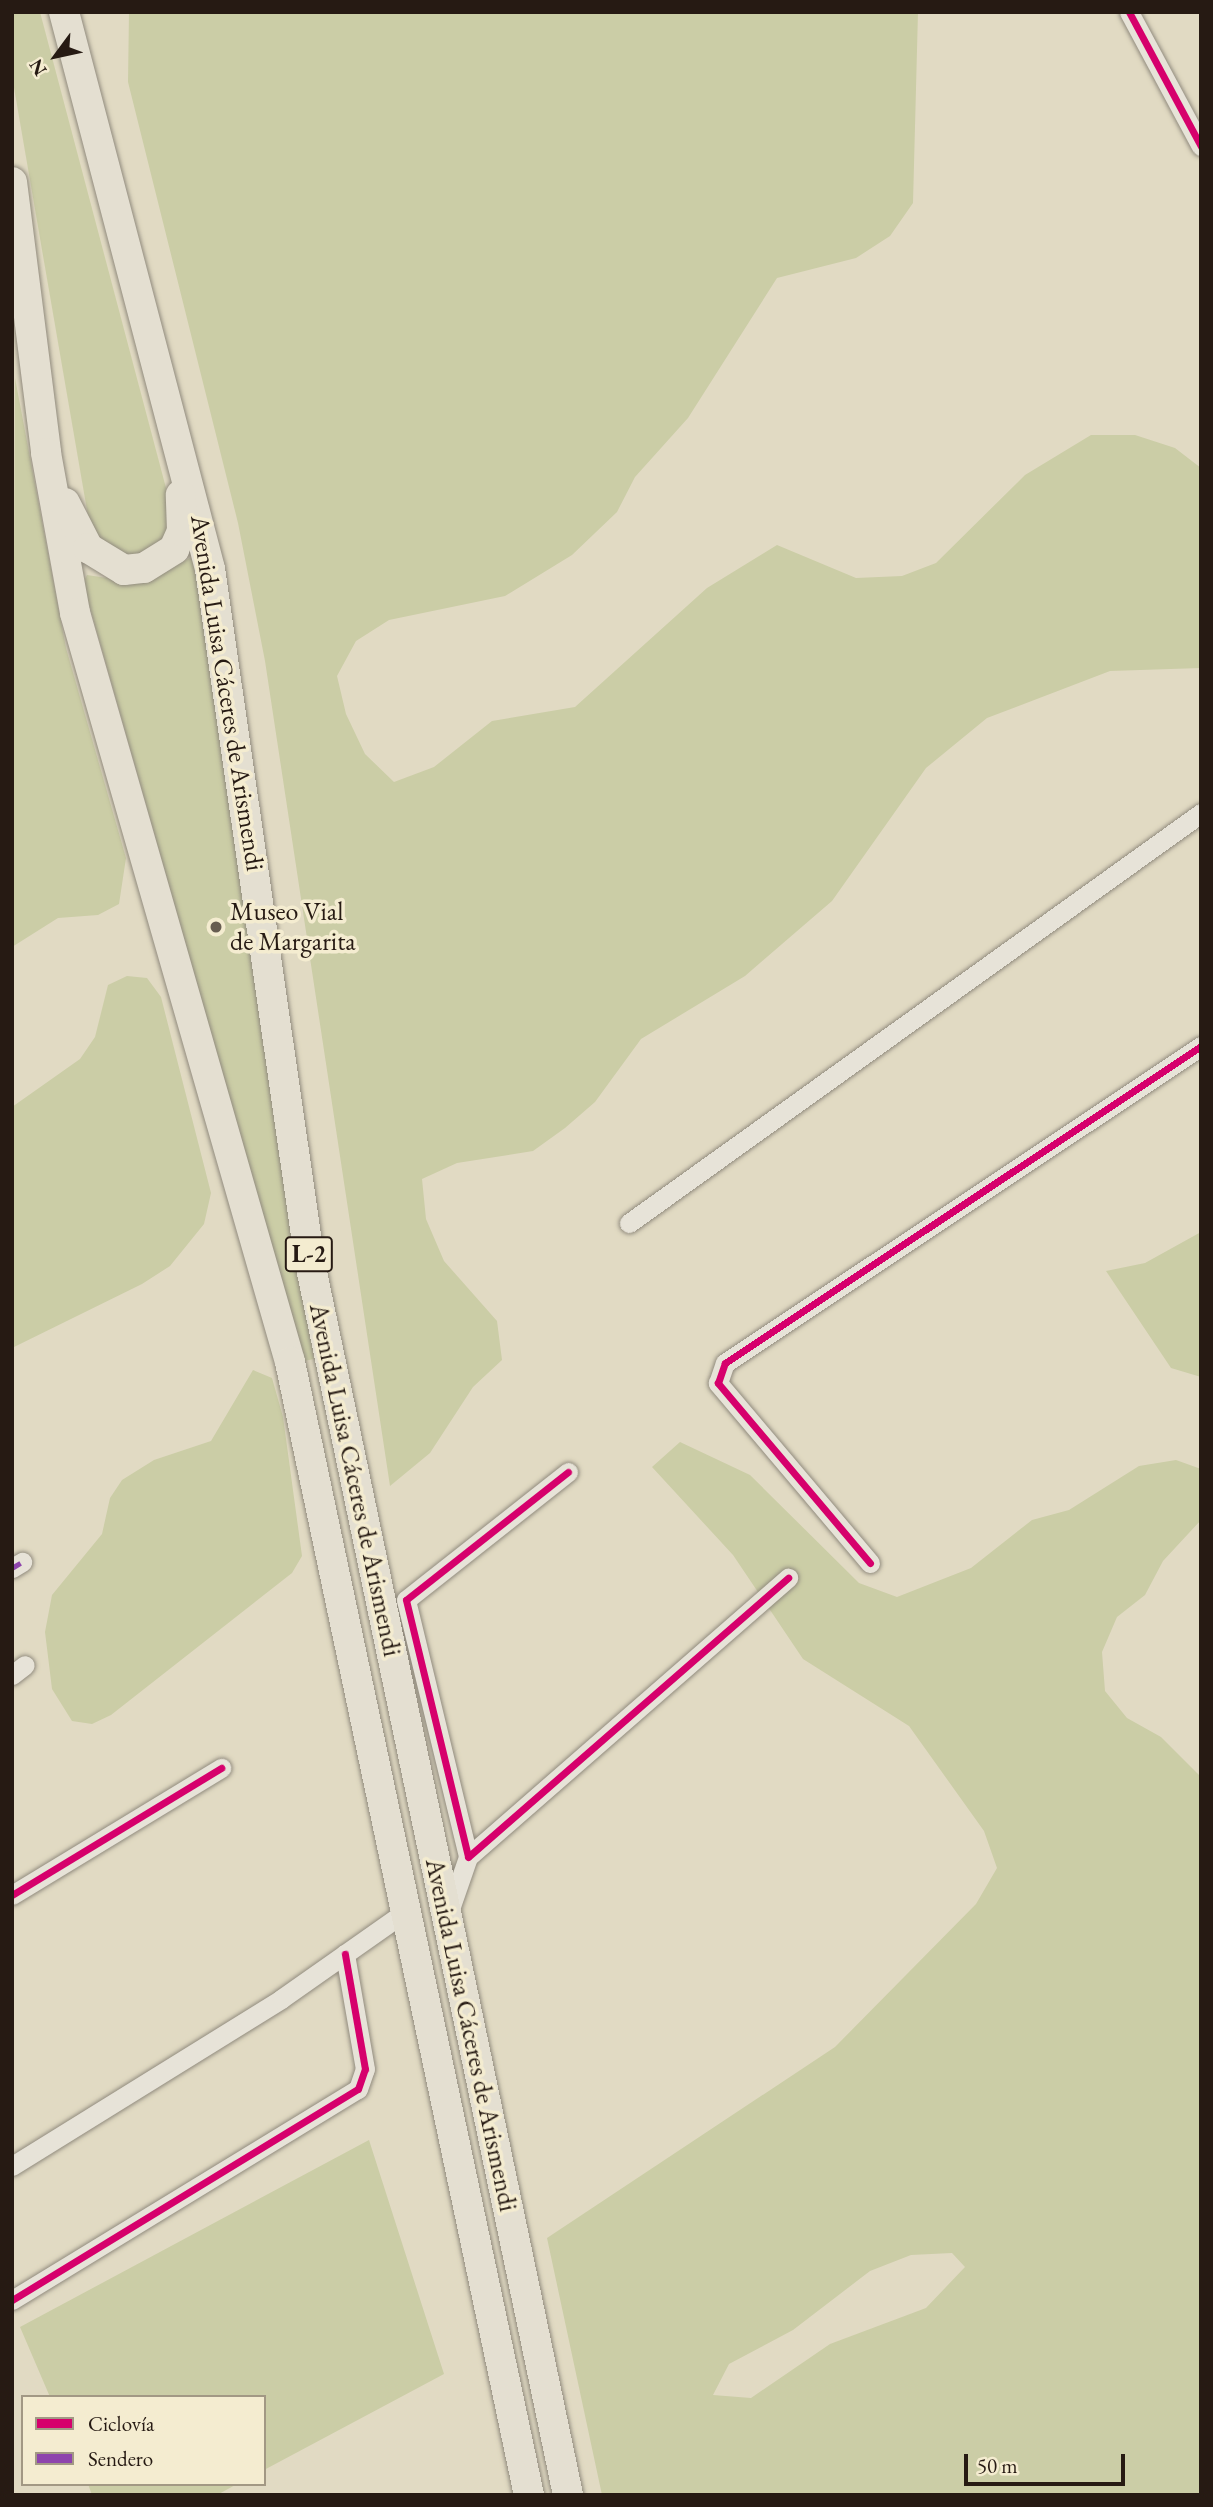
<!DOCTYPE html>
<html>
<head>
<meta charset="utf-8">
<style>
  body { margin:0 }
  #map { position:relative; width:1213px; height:2507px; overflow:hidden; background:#e1dac3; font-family:"EB Garamond",serif }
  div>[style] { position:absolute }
  .green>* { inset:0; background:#cbcda6 }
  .roads { filter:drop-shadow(0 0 2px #918b7e) drop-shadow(0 0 2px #918b7e) }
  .street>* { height:19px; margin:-9.5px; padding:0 9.5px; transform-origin:9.5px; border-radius:9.5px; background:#e7e3d8 }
  .primary>* { height:30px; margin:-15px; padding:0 15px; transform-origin:15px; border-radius:15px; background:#e4dfd1 }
  .quiet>* { height:5px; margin-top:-2.5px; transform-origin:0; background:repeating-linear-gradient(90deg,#8e44ad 0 10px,transparent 0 15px) }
  .cycleway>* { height:7px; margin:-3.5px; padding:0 3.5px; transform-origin:3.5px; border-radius:3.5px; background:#d6006c }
  .dots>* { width:19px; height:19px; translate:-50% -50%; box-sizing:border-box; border:4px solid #f4ecd0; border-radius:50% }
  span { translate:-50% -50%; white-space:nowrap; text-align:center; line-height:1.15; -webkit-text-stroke:7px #f4ecd0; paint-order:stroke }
  .shield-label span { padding:2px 5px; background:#f4ecd0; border:2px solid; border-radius:5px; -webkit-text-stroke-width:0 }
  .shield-label { font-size:24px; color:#261a13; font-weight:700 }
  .street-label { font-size:26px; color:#261a13 }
  .poi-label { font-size:26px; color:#261a13 }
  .left { translate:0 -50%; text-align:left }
  .frame { position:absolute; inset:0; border:14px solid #261a13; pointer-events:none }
  .legend { position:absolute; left:21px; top:2395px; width:245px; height:91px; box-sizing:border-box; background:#f4ecd0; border:2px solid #a29884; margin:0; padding:9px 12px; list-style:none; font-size:21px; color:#261a13 }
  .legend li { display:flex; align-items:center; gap:14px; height:35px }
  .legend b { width:35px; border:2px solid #a29884 }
  .north { position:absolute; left:21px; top:21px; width:70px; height:70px; -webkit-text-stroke:5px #f4ecd0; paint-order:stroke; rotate:237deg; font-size:19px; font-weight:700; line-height:28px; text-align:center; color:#261a13 }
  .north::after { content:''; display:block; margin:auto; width:24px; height:32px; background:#261a13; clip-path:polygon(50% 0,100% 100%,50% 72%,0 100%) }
  .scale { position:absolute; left:964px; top:2454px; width:161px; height:32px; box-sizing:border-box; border:4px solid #261a13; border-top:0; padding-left:9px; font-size:21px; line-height:24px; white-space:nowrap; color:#261a13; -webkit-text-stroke:5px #f4ecd0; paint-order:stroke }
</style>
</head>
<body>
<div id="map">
  <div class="green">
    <i style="clip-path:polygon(12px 12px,40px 12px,171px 507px,173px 521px,163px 541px,134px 557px,102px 547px,88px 516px,12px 76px)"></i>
    <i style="clip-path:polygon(129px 12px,918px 12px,913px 203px,890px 236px,856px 258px,777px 278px,688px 418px,635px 477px,617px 512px,572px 555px,505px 596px,389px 620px,356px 641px,337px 676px,346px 714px,365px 754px,394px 782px,434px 767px,492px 721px,575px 707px,707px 588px,777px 545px,856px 578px,902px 576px,936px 563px,1025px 475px,1091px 435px,1135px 435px,1175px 448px,1201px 468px,1201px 668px,1110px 671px,987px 718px,926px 768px,832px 901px,745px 976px,641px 1039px,595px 1102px,565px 1128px,533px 1151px,457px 1163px,422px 1179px,426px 1219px,444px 1261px,497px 1321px,502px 1360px,473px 1387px,430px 1453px,390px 1486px,265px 661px,238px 523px,128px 82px)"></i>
    <i style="clip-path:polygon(15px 378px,66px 648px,126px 858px,119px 904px,98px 915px,58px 918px,12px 947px)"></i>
    <i style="clip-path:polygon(194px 556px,314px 1359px,304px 1361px,83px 583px,87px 575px,141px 583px)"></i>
    <i style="clip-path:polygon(127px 976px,147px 978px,161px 997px,211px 1193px,204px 1224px,170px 1266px,142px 1284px,12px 1348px,12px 1107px,80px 1059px,95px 1037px,108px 985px)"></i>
    <i style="clip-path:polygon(1201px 1232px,1201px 1377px,1171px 1368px,1106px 1271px,1145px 1263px)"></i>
    <i style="clip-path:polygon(253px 1370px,272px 1378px,283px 1417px,302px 1556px,292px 1573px,111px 1715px,92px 1724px,72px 1721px,52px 1689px,45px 1632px,52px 1595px,102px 1534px,110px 1498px,122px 1480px,154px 1460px,211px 1441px)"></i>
    <i style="clip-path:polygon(evenodd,680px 1442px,750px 1475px,859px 1583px,897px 1597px,971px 1568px,1032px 1520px,1069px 1510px,1139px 1466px,1176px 1460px,1201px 1469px,1201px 1520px,1163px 1561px,1145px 1595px,1117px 1617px,1102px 1652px,1105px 1691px,1127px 1718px,1161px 1737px,1201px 1777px,1201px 2495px,602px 2495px,547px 2238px,835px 2047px,976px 1904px,997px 1868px,984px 1831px,909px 1726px,803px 1659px,733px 1555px,652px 1467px,680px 1442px,952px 2253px,965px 2267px,926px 2308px,830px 2344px,751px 2398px,713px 2395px,729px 2364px,793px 2330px,870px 2271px,911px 2255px,952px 2253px)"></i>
    <i style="clip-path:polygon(369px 2140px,444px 2374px,264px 2470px,264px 2397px,50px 2397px,20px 2327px)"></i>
    <i style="clip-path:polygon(88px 2484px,237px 2484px,217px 2495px,92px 2495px)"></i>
  </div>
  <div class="roads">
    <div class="street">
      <i style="left:1129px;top:12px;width:152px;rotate:61.8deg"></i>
      <i style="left:629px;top:1223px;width:704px;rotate:-35.63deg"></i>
      <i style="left:568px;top:1472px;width:206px;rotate:141.7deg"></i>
      <i style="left:406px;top:1600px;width:264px;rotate:76.4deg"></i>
      <i style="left:468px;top:1857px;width:425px;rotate:-41.1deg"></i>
      <i style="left:870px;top:1563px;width:236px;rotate:-130.2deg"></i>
      <i style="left:718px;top:1383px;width:21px;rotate:-71deg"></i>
      <i style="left:725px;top:1363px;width:572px;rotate:-33.66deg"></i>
      <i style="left:12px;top:1568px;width:12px;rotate:-31deg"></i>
      <i style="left:12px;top:1675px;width:16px;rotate:-38deg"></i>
      <i style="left:12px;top:1895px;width:245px;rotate:-31.3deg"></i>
      <i style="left:449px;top:1912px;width:58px;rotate:-70.9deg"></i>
      <i style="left:12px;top:2166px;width:317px;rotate:-31.8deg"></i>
      <i style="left:281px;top:1999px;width:153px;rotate:-35.1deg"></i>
      <i style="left:12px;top:2300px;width:405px;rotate:-31.4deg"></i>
      <i style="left:358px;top:2089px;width:21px;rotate:-71deg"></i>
      <i style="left:365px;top:2069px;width:117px;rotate:-99.9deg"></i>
    </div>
    <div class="primary">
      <i style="left:64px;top:12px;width:576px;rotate:75.31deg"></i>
      <i style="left:210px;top:569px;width:701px;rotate:81.8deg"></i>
      <i style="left:310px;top:1263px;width:1259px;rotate:78.17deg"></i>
      <i style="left:12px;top:182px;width:273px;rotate:82.8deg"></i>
      <i style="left:46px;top:453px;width:163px;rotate:79.7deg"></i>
      <i style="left:75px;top:613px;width:779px;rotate:73.98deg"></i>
      <i style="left:290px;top:1362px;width:1158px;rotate:78.09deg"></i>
      <i style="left:65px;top:503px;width:51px;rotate:62.9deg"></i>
      <i style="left:88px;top:548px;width:42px;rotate:31.4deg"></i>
      <i style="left:124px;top:570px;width:20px;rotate:-6deg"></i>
      <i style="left:144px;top:568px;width:36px;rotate:-32deg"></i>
      <i style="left:174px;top:549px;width:20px;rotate:-66deg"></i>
      <i style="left:182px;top:531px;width:36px;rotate:-92deg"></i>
    </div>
  </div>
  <div class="quiet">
    <i style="left:12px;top:1568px;width:12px;rotate:-31deg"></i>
  </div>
  <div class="cycleway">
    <i style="left:1129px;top:12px;width:152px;rotate:61.8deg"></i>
    <i style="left:568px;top:1472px;width:206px;rotate:141.7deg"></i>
    <i style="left:406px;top:1600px;width:264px;rotate:76.4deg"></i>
    <i style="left:468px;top:1857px;width:425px;rotate:-41.1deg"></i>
    <i style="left:870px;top:1563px;width:236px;rotate:-130.2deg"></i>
    <i style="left:718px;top:1383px;width:21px;rotate:-71deg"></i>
    <i style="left:725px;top:1363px;width:572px;rotate:-33.66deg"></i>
    <i style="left:12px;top:1895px;width:245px;rotate:-31.3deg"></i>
    <i style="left:12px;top:2300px;width:405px;rotate:-31.4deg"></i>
    <i style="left:358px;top:2089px;width:21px;rotate:-71deg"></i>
    <i style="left:365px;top:2069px;width:117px;rotate:-99.9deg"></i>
  </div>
  <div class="dots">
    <i style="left:216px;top:927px;background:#675d51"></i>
  </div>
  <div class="shield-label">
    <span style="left:309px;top:1254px">L-2</span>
  </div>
  <div class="street-label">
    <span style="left:227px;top:693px;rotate:81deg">Avenida Luisa Cáceres de Arismendi</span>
    <span style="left:355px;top:1480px;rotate:78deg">Avenida Luisa Cáceres de Arismendi</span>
    <span style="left:471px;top:2035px;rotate:78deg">Avenida Luisa Cáceres de Arismendi</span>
  </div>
  <div class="poi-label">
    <span class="left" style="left:230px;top:927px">Museo Vial<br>de Margarita</span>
  </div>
  <div class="frame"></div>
  <ul class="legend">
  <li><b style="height:9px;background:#d6006c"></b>Ciclovía</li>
  <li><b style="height:9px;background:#8e44ad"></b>Sendero</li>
  </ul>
  <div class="north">N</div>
  <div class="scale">50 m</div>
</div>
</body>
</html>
